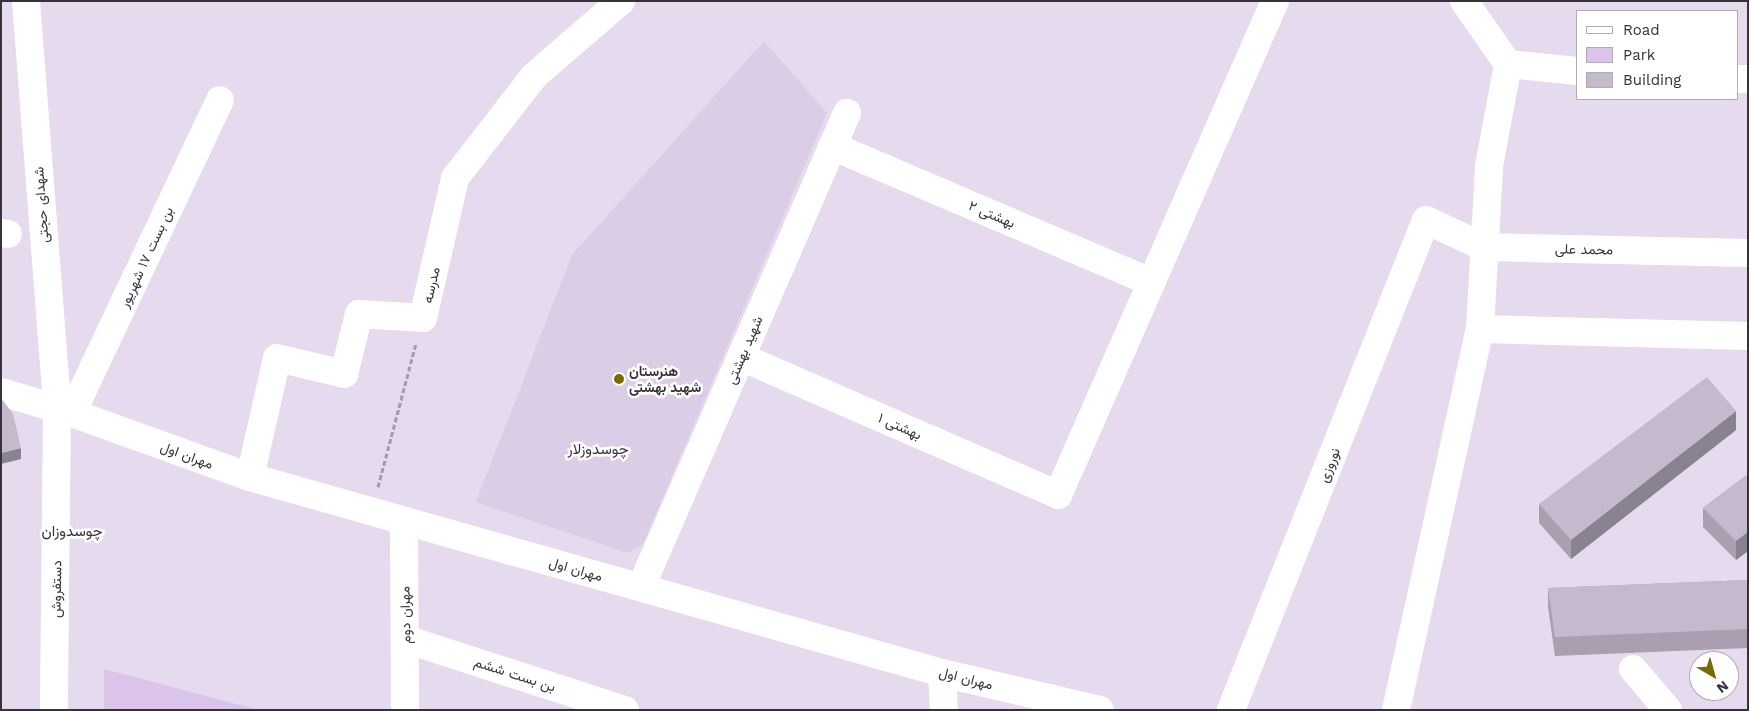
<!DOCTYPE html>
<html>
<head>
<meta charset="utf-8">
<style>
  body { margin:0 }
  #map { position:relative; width:1749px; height:711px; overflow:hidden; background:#e6daee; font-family:"Work Sans",Vazirmatn,sans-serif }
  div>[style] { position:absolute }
  .built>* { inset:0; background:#dccde6 }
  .green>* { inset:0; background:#dac4e9 }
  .path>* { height:3px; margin-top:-1.5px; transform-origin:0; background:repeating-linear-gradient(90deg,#a59cab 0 5px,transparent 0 7.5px) }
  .minor>* { height:28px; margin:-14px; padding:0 14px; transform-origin:14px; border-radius:14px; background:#fff }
  .wall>* { inset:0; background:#a99fb0 }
  .shaded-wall>* { inset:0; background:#898290 }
  .building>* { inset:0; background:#c4b9cd }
  .dots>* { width:14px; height:14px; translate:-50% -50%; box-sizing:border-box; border:2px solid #fff; border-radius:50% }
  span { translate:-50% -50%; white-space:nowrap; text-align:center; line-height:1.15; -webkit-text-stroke:5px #fff; paint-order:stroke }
  .street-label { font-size:14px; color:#37323a }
  .poi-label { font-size:14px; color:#37323a; font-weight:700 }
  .left { translate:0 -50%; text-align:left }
  .neighbourhood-label { font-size:15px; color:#37323a }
  .frame { position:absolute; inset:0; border:2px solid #37323a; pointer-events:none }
  .legend { position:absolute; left:1576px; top:10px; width:162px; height:90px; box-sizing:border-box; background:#fff; border:1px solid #afadb0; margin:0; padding:6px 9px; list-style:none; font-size:15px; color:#37323a }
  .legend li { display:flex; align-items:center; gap:10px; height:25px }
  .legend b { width:25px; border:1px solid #afadb0 }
  .north { position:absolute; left:1689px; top:651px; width:50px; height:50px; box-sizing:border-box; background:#fff; border:1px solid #afadb0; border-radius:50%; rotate:142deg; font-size:14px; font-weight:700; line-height:20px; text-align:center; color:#37323a }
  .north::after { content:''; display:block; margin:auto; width:18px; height:22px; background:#776a01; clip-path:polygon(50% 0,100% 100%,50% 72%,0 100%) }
</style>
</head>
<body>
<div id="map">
  <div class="built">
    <i style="clip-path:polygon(764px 41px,827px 113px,643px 544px,628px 553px,476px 502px,572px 255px)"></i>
  </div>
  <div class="green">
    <i style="clip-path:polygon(104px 669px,259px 710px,104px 710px)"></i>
  </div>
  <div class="path">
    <i style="left:378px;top:487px;width:149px;rotate:-75.2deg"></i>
  </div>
  <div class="minor">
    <i style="left:26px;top:1px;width:408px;rotate:85.6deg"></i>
    <i style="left:57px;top:408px;width:302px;rotate:90.6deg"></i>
    <i style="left:1464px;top:1px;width:77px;rotate:55.1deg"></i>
    <i style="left:1508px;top:64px;width:70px;rotate:5.7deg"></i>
    <i style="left:1738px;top:79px;width:10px"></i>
    <i style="left:832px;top:146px;width:347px;rotate:23.1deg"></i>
    <i style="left:1px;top:233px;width:7px;rotate:8deg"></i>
    <i style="left:1480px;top:329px;width:268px;rotate:1.5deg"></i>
    <i style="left:741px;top:357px;width:346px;rotate:23.5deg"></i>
    <i style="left:1058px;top:495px;width:540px;rotate:-66.29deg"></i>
    <i style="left:1px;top:392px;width:74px;rotate:16.5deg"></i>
    <i style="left:72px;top:413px;width:189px;rotate:19.8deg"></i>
    <i style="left:250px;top:477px;width:719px;rotate:15.81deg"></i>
    <i style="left:942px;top:673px;width:162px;rotate:13.2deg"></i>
    <i style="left:72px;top:413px;width:346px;rotate:-64.7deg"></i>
    <i style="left:250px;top:477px;width:122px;rotate:-77.2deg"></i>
    <i style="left:277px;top:358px;width:69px;rotate:13.4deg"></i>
    <i style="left:344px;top:374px;width:62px;rotate:-76deg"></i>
    <i style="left:359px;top:314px;width:64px;rotate:3.6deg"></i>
    <i style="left:423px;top:318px;width:144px;rotate:-77.1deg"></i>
    <i style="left:455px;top:178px;width:129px;rotate:-52.2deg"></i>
    <i style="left:534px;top:76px;width:115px;rotate:-40.8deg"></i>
    <i style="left:404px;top:521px;width:189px;rotate:89.7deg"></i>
    <i style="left:641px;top:587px;width:517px;rotate:-66.51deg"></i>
    <i style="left:405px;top:639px;width:231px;rotate:17.9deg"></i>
    <i style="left:1633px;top:669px;width:54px;rotate:49.5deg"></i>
    <i style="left:942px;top:673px;width:37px;rotate:87deg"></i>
    <i style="left:1231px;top:710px;width:527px;rotate:-68.3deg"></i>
    <i style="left:1426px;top:220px;width:64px;rotate:25deg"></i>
    <i style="left:1484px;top:247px;width:264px;rotate:1.3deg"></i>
    <i style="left:1396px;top:710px;width:390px;rotate:-77.6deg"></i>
    <i style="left:1480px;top:329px;width:163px;rotate:-86.8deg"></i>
    <i style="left:1489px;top:166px;width:104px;rotate:-79.4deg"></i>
  </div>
  <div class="wall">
    <i style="clip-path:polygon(1736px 430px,1571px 559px,1539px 523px,1539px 504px)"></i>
    <i style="clip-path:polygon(1748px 474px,1748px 551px,1736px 560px,1703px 527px,1703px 508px)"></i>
    <i style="clip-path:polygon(1748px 580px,1748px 648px,1555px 656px,1548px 607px,1548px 588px)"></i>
  </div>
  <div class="shaded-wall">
    <i style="clip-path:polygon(1736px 411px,1736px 430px,1571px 559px,1571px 540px)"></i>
    <i style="clip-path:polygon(21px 448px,21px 459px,1px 464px,1px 453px)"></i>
    <i style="clip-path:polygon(1748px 532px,1748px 551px,1736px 560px,1736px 541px)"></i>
  </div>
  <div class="building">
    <i style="clip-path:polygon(1707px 377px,1736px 411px,1571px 540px,1539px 504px)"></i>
    <i style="clip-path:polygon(1px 398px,13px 414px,21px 448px,1px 453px)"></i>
    <i style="clip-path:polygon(1748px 474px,1748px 532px,1736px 541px,1703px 508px)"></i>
    <i style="clip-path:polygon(1748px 580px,1748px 629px,1555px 637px,1548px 588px)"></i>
  </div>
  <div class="dots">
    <i style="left:619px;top:379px;background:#776a01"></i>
  </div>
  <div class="street-label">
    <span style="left:41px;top:205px;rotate:-94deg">شهدای حجتی</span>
    <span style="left:992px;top:214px;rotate:23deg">بهشتی ۲</span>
    <span style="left:1584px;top:249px;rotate:1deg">محمد علی</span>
    <span style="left:146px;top:257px;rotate:-65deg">بن بست ۱۷ شهریور</span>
    <span style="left:431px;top:285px;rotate:-77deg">مدرسه</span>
    <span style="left:744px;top:350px;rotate:-67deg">شهید بهشتی</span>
    <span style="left:900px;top:426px;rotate:24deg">بهشتی ۱</span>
    <span style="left:187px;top:455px;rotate:20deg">مهران اول</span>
    <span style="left:1329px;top:465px;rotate:-68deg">نوروزی</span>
    <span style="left:576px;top:569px;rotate:16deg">مهران اول</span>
    <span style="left:56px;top:589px;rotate:-89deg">دستفروش</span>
    <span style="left:405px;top:615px;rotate:-91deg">مهران دوم</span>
    <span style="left:515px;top:674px;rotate:18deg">بن بست ششم</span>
    <span style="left:966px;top:678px;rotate:14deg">مهران اول</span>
  </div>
  <div class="poi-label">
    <span class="left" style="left:629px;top:379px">هنرستان<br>شهید بهشتی</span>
  </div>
  <div class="neighbourhood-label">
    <span style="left:598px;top:450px">چوسدوزلار</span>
    <span style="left:72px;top:532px">چوسدوزان</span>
  </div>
  <div class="frame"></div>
  <ul class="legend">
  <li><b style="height:6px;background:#fff"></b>Road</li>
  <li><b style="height:14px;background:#dac4e9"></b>Park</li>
  <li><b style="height:14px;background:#c4b9cd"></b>Building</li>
  </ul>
  <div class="north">N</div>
</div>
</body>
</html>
